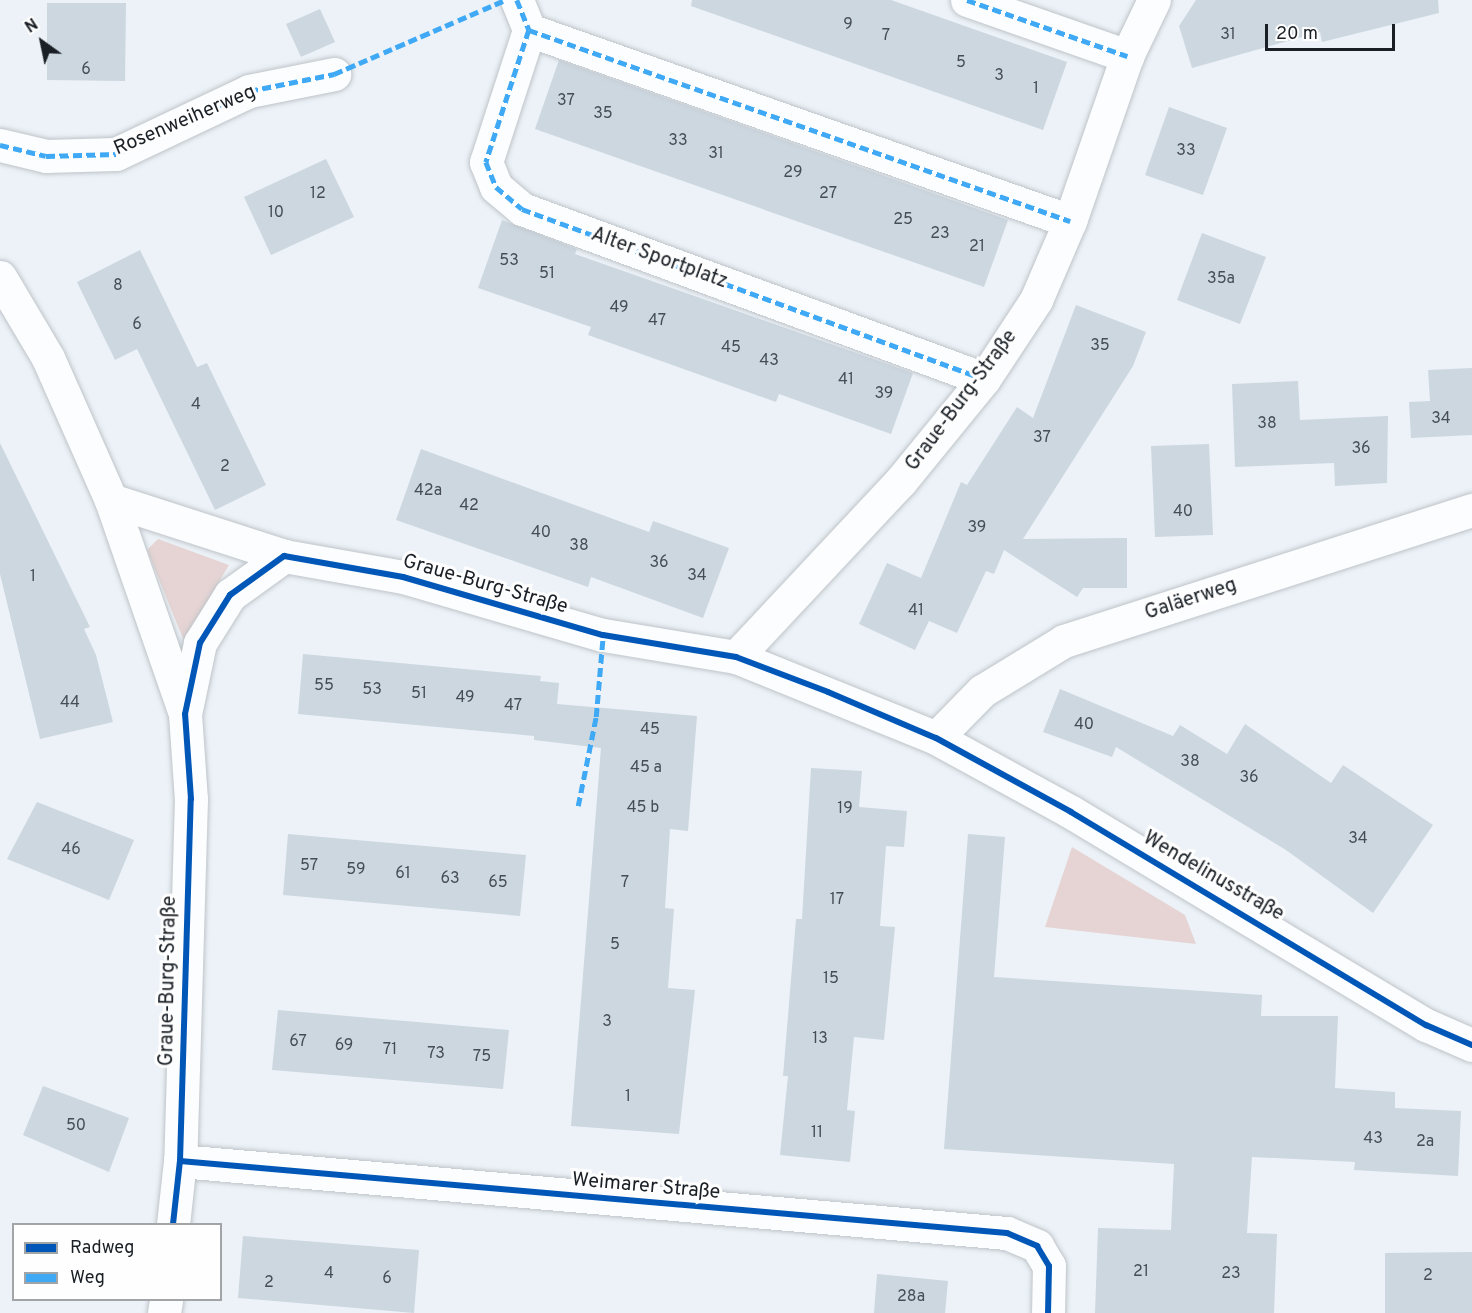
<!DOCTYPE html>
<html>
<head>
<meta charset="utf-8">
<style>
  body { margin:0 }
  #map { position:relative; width:1472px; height:1313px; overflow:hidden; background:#ecf2f7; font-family:Overpass,sans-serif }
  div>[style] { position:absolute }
  .green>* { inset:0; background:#e6d4d4 }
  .building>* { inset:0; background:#cdd7e0 }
  .roads { filter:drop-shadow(0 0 2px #bec4c9) drop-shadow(0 0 2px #bec4c9) }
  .minor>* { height:33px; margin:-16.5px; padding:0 16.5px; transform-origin:16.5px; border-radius:16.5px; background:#fcfdfe }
  .quiet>* { height:4.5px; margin-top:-2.25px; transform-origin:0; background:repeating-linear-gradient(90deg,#3fa9f5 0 9px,transparent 0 13.5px) }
  .cycleway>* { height:6px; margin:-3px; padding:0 3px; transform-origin:3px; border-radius:3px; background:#0057b8 }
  span { translate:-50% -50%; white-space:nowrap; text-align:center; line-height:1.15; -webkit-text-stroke:6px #fefefe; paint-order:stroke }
  .number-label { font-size:16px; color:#464d54 }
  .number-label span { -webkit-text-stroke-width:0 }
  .street-label { font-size:20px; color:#191f25 }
  .legend { position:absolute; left:12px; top:1223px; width:210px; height:78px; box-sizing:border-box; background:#fefefe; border:2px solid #a2a5a7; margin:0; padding:8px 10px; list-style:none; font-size:18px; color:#191f25 }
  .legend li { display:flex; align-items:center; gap:12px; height:30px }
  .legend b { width:30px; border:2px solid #a2a5a7 }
  .north { position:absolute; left:12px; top:12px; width:60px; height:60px; -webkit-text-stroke:4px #fefefe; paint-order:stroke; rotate:327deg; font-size:16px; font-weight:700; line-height:24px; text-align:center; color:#191f25 }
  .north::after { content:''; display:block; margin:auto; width:21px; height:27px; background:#191f25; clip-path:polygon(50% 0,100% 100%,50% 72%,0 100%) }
  .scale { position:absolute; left:1265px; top:24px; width:130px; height:27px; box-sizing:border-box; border:3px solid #191f25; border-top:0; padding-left:8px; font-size:18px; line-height:21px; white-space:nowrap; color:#191f25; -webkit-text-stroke:4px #fefefe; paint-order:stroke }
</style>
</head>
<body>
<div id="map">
  <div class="green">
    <i style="clip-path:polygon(158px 539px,229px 565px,184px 641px,147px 550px)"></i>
    <i style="clip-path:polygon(1072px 847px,1185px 915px,1196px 944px,1045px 927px)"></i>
  </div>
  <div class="building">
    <i style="clip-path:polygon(692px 0,891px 0,1067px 62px,1043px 130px,691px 6px)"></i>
    <i style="clip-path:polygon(1196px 0,1438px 0,1439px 13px,1322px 42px,1320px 32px,1192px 68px,1179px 26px)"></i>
    <i style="clip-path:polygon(47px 3px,126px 3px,125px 81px,47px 80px)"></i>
    <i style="clip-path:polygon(320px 9px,335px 42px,301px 57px,286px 24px)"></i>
    <i style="clip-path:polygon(559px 60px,1008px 220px,984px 287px,535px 129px)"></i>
    <i style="clip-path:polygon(1169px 107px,1227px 128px,1203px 195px,1145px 175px)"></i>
    <i style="clip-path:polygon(326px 159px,354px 217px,271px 255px,244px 197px)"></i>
    <i style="clip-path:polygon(502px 220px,577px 249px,575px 254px,913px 373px,891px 434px,779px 394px,776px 402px,664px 362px,588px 335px,591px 327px,478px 288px)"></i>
    <i style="clip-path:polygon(1202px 233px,1266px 257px,1240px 324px,1177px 300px)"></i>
    <i style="clip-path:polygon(140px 250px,197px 367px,207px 363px,266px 485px,215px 510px,137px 349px,115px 360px,77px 282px)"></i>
    <i style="clip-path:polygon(1076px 305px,1146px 332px,1133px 366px,1023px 539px,1127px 538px,1127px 588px,1083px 588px,1077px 597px,1004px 550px,994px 574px,986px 571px,957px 633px,929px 621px,915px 650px,859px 624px,887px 563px,921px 578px,961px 482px,967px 485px,1017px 407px,1033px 418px)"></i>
    <i style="clip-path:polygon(1472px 368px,1472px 435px,1411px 438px,1409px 402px,1430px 401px,1428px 370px)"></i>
    <i style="clip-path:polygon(1298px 381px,1300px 420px,1388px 416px,1387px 483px,1335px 486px,1334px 463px,1235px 467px,1232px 384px)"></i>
    <i style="clip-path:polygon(0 443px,90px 627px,84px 629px,96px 655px,113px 722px,40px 739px,0 574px)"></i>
    <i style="clip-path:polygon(1209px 444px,1213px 535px,1155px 537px,1151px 446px)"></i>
    <i style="clip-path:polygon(421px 449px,649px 532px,653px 521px,729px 548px,703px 618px,591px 577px,588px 587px,396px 520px)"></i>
    <i style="clip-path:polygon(303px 654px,541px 676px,540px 681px,559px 683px,557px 704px,697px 716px,688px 831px,670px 829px,665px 908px,674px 909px,668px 988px,695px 990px,679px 1134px,571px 1126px,601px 748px,534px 740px,534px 736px,298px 714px)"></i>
    <i style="clip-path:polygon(1060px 689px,1173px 736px,1180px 725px,1227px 754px,1245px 724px,1331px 783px,1343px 765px,1433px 825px,1373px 913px,1286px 850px,1116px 747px,1112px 757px,1043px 732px)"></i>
    <i style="clip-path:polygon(811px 768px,862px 771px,859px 807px,907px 811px,904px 847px,886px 846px,880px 926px,895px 927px,884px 1040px,854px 1037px,847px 1110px,855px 1111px,850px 1162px,780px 1155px,788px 1076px,783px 1076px,796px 919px,802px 919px)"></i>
    <i style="clip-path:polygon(37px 802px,134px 840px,109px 900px,7px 859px)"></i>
    <i style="clip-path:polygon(288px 834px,526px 855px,520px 916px,283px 895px)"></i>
    <i style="clip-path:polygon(968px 834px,1005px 837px,994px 977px,1262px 995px,1261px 1016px,1338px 1016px,1335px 1088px,1395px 1092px,1395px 1108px,1461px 1111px,1458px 1176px,1354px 1170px,1355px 1162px,1252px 1157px,1247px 1233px,1277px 1234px,1274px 1313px,1095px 1313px,1098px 1228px,1171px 1230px,1174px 1164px,944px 1149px)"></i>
    <i style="clip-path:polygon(278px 1010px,509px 1030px,503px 1089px,272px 1070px)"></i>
    <i style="clip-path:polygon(43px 1086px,129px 1118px,109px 1172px,23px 1135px)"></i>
    <i style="clip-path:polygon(243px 1236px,419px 1250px,414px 1313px,238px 1298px)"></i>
    <i style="clip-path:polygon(1472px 1252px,1472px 1313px,1385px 1313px,1385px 1253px)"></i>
    <i style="clip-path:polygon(877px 1274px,948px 1281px,945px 1313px,874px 1313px)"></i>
  </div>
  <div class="roads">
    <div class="minor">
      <i style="left:517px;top:0;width:32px;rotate:68deg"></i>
      <i style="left:529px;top:30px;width:139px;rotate:108deg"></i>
      <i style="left:486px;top:162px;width:27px;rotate:68deg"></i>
      <i style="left:496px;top:187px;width:34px;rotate:40deg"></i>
      <i style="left:522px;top:209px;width:492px;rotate:20.2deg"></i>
      <i style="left:967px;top:0;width:170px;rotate:19.3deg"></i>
      <i style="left:529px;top:30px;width:574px;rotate:19.45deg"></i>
      <i style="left:0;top:145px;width:47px;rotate:13.4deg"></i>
      <i style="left:46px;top:156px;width:70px;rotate:-1.6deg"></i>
      <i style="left:116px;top:154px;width:147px;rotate:-25.3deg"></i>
      <i style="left:249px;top:91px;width:87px;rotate:-11.3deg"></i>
      <i style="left:0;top:277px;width:94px;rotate:59.3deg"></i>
      <i style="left:48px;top:358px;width:155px;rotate:66.1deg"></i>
      <i style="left:111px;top:500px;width:226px;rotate:70.9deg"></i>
      <i style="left:185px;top:714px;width:85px;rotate:86deg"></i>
      <i style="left:191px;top:799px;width:362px;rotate:91.7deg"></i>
      <i style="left:180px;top:1161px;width:63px;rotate:96.3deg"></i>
      <i style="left:111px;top:500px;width:182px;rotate:17.9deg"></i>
      <i style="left:736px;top:657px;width:240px;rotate:-46.9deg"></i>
      <i style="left:900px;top:482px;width:133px;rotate:-50.8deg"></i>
      <i style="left:984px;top:379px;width:95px;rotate:-56.6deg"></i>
      <i style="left:1036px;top:300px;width:86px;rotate:-66.7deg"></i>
      <i style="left:1070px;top:221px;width:175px;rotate:-70.9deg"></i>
      <i style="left:1127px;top:56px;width:62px;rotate:-64.3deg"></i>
      <i style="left:185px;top:714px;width:73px;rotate:-78.1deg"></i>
      <i style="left:200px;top:643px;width:57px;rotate:-58deg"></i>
      <i style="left:230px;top:595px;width:67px;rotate:-35.8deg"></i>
      <i style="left:284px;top:556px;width:121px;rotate:10deg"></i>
      <i style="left:403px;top:577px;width:208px;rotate:16.2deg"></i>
      <i style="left:603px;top:635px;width:135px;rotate:9.4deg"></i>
      <i style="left:736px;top:657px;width:216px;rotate:22deg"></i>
      <i style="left:936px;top:738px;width:154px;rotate:28.7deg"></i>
      <i style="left:1071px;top:812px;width:414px;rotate:31deg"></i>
      <i style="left:1426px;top:1025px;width:50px;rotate:23.5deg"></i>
      <i style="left:936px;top:738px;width:66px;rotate:-45.6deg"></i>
      <i style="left:982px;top:691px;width:96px;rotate:-31.4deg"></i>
      <i style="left:1064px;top:641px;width:429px;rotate:-17.8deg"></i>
      <i style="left:180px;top:1161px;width:830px;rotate:4.98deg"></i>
      <i style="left:1007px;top:1233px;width:33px;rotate:23deg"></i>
      <i style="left:1037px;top:1246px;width:23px;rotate:59deg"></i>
      <i style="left:1049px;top:1266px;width:47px;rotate:91.2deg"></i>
      <i style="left:164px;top:1313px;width:13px;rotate:-81deg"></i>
    </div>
  </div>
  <div class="quiet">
    <i style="left:517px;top:0;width:32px;rotate:68deg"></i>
    <i style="left:529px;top:30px;width:139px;rotate:108deg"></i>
    <i style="left:486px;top:162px;width:27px;rotate:68deg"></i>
    <i style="left:496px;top:187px;width:34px;rotate:40deg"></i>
    <i style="left:522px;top:209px;width:492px;rotate:20.2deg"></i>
    <i style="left:967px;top:0;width:170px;rotate:19.3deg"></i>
    <i style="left:529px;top:30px;width:574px;rotate:19.45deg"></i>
    <i style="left:0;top:145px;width:47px;rotate:13.4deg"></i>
    <i style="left:46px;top:156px;width:70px;rotate:-1.6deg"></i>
    <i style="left:116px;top:154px;width:147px;rotate:-25.3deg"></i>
    <i style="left:249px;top:91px;width:87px;rotate:-11.3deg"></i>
    <i style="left:334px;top:74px;width:186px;rotate:-23.4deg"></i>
    <i style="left:578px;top:806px;width:91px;rotate:-78.6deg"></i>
    <i style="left:596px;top:717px;width:82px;rotate:-85.1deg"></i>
  </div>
  <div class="cycleway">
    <i style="left:180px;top:1161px;width:830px;rotate:4.98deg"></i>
    <i style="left:1007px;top:1233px;width:33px;rotate:23deg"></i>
    <i style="left:1037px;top:1246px;width:23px;rotate:59deg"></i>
    <i style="left:1049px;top:1266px;width:47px;rotate:91.2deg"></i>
    <i style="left:173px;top:1224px;width:63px;rotate:-83.7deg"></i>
    <i style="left:180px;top:1161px;width:362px;rotate:-88.3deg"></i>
    <i style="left:191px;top:799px;width:85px;rotate:-94deg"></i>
    <i style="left:185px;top:714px;width:73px;rotate:-78.1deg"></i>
    <i style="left:200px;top:643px;width:57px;rotate:-58deg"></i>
    <i style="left:230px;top:595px;width:67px;rotate:-35.8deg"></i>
    <i style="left:284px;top:556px;width:121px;rotate:10deg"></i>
    <i style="left:403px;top:577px;width:208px;rotate:16.2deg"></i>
    <i style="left:603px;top:635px;width:135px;rotate:9.4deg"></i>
    <i style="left:736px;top:657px;width:98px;rotate:20.8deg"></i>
    <i style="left:828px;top:692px;width:117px;rotate:23.1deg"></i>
    <i style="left:936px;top:738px;width:154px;rotate:28.7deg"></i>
    <i style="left:1071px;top:812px;width:414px;rotate:31deg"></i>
    <i style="left:1426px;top:1025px;width:50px;rotate:23.5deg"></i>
  </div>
  <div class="number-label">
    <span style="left:848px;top:25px">9</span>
    <span style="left:1228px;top:35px">31</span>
    <span style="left:886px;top:36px">7</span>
    <span style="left:961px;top:63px">5</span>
    <span style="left:86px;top:70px">6</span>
    <span style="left:999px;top:76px">3</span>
    <span style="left:1036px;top:89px">1</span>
    <span style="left:566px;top:101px">37</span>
    <span style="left:603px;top:114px">35</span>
    <span style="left:678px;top:141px">33</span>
    <span style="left:1186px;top:151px">33</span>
    <span style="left:716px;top:154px">31</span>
    <span style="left:793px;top:173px">29</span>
    <span style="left:318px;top:194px">12</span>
    <span style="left:828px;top:194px">27</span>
    <span style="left:276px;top:213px">10</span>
    <span style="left:903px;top:220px">25</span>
    <span style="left:940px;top:234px">23</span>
    <span style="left:977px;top:247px">21</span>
    <span style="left:509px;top:261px">53</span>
    <span style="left:547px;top:274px">51</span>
    <span style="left:1221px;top:279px">35a</span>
    <span style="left:118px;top:286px">8</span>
    <span style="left:619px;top:308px">49</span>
    <span style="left:657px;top:321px">47</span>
    <span style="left:137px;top:325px">6</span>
    <span style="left:1100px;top:346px">35</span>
    <span style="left:731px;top:348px">45</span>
    <span style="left:769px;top:361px">43</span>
    <span style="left:846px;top:380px">41</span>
    <span style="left:884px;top:394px">39</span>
    <span style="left:196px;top:405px">4</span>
    <span style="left:1441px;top:419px">34</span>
    <span style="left:1267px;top:424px">38</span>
    <span style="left:1042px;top:438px">37</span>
    <span style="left:1361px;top:449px">36</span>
    <span style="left:225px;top:467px">2</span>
    <span style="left:428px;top:491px">42a</span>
    <span style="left:469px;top:506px">42</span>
    <span style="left:1183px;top:512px">40</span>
    <span style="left:977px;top:528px">39</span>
    <span style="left:541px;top:533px">40</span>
    <span style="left:579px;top:546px">38</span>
    <span style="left:659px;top:563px">36</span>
    <span style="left:697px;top:576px">34</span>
    <span style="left:33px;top:577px">1</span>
    <span style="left:916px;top:611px">41</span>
    <span style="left:324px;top:686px">55</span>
    <span style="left:372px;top:690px">53</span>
    <span style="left:419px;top:694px">51</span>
    <span style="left:465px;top:698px">49</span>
    <span style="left:70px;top:703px">44</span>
    <span style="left:513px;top:706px">47</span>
    <span style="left:1084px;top:725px">40</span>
    <span style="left:650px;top:730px">45</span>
    <span style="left:1190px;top:762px">38</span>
    <span style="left:646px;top:768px">45 a</span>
    <span style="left:1249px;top:778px">36</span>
    <span style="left:643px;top:808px">45 b</span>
    <span style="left:845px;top:809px">19</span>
    <span style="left:1358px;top:839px">34</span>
    <span style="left:71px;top:850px">46</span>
    <span style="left:309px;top:866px">57</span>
    <span style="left:356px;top:870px">59</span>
    <span style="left:403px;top:874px">61</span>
    <span style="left:450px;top:879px">63</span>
    <span style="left:498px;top:883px">65</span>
    <span style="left:625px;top:883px">7</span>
    <span style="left:837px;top:900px">17</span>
    <span style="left:615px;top:945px">5</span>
    <span style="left:831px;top:979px">15</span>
    <span style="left:607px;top:1022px">3</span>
    <span style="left:820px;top:1039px">13</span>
    <span style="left:298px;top:1042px">67</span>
    <span style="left:344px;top:1046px">69</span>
    <span style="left:390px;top:1050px">71</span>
    <span style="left:436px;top:1054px">73</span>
    <span style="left:482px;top:1057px">75</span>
    <span style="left:628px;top:1097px">1</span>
    <span style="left:76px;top:1126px">50</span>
    <span style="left:817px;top:1133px">11</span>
    <span style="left:1373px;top:1139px">43</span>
    <span style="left:1425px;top:1142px">2a</span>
    <span style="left:1141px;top:1272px">21</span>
    <span style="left:329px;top:1274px">4</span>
    <span style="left:1231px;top:1274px">23</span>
    <span style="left:1428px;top:1276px">2</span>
    <span style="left:387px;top:1279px">6</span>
    <span style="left:269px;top:1283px">2</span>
    <span style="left:911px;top:1297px">28a</span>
  </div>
  <div class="street-label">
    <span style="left:185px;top:121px;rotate:-23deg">Rosenweiherweg</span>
    <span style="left:659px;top:259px;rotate:20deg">Alter Sportplatz</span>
    <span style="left:962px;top:401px;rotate:-53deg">Graue-Burg-Straße</span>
    <span style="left:485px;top:585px;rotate:16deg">Graue-Burg-Straße</span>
    <span style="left:1191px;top:600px;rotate:-18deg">Galäerweg</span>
    <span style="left:1213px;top:877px;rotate:30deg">Wendelinusstraße</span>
    <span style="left:169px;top:981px;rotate:-89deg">Graue-Burg-Straße</span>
    <span style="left:646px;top:1187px;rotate:5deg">Weimarer Straße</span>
  </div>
  <ul class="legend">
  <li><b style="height:8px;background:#0057b8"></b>Radweg</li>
  <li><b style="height:8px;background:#3fa9f5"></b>Weg</li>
  </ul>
  <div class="north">N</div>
  <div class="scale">20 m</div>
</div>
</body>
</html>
